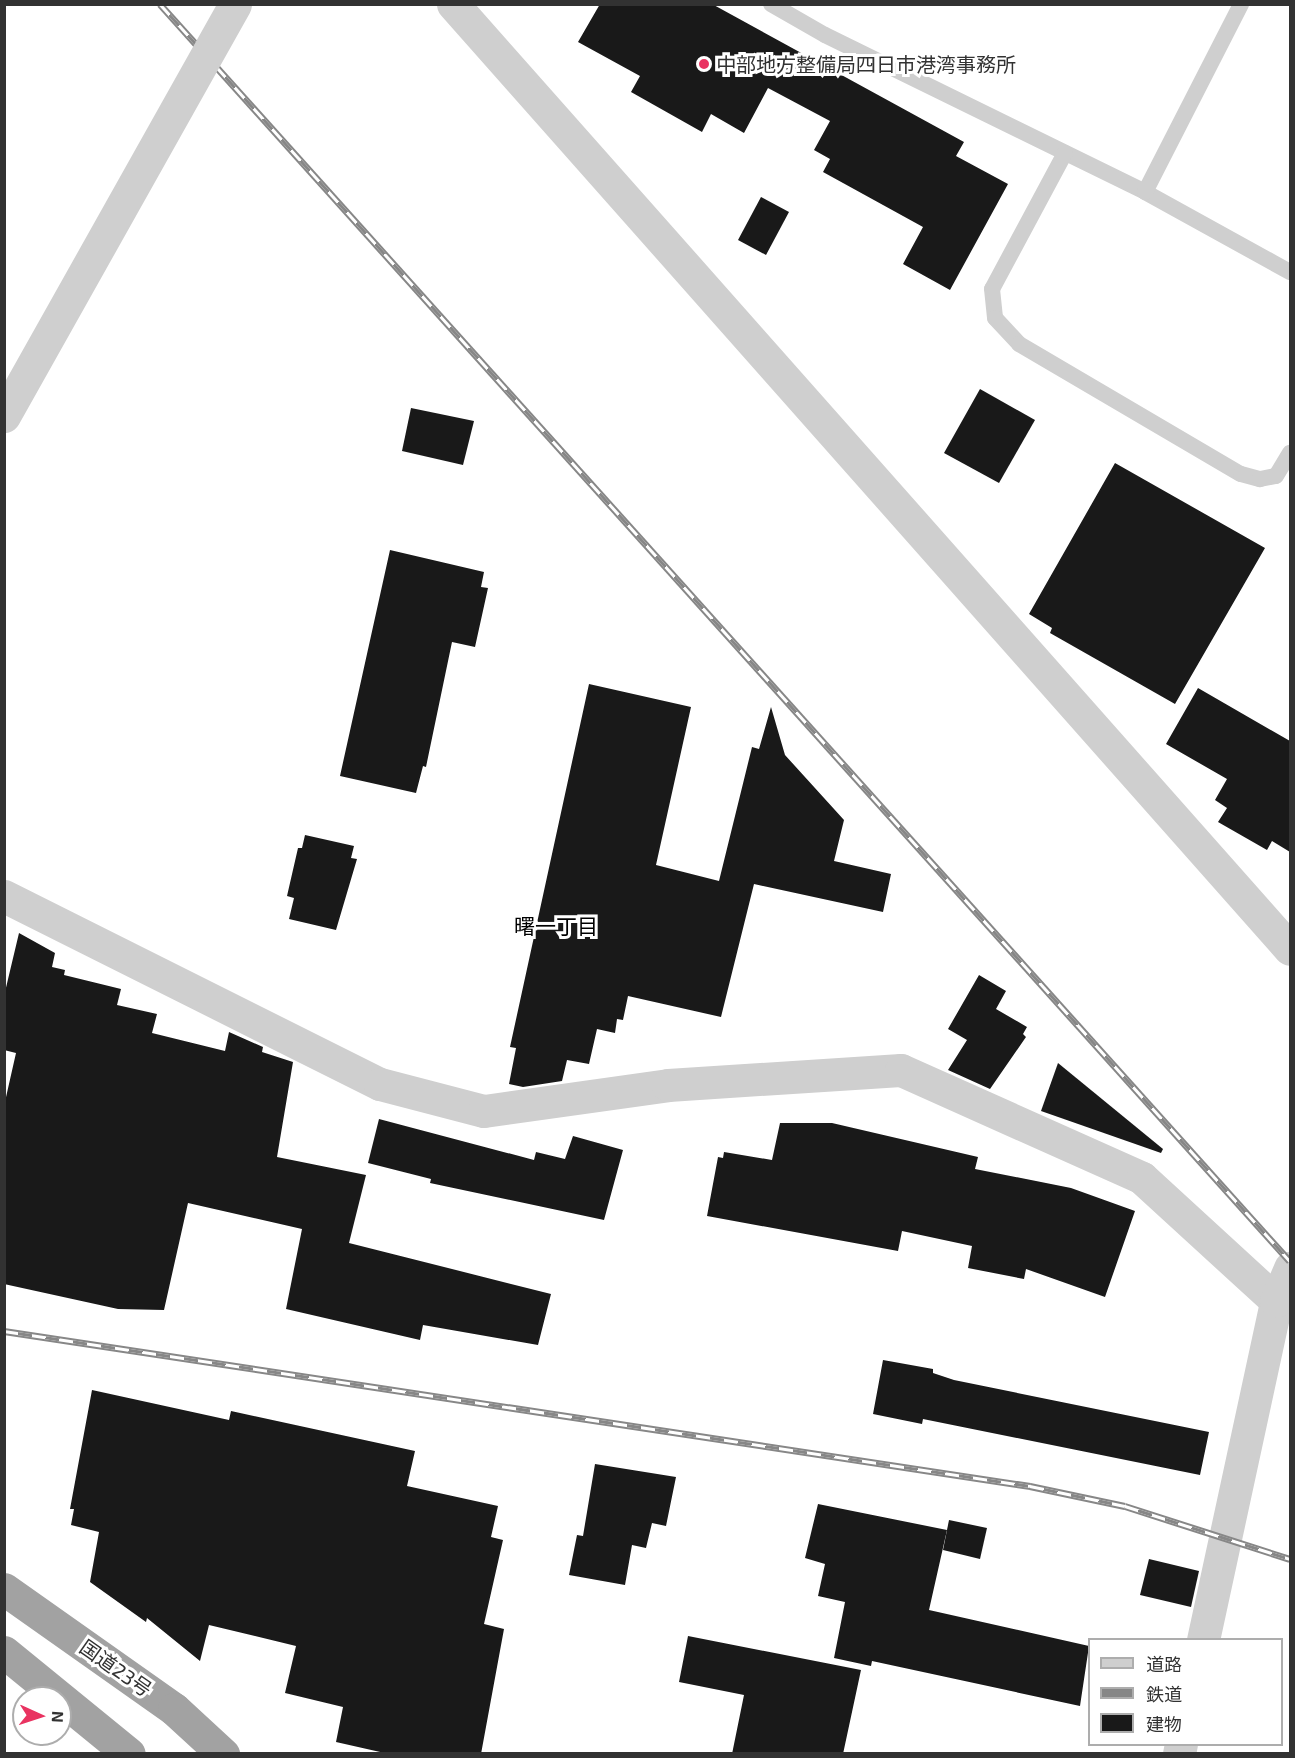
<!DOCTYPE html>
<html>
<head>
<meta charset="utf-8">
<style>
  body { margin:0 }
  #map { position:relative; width:1295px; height:1758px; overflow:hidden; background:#fff; font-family:"Exo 2","Noto Sans JP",sans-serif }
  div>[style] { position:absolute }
  .building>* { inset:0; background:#191919 }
  .service>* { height:16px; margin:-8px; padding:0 8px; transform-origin:8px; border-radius:8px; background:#cfcfcf }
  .minor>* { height:33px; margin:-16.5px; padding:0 16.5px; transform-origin:16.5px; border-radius:16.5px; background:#cfcfcf }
  .trunk>* { height:33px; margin:-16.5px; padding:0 16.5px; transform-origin:16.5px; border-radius:16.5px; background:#a2a2a2 }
  .rail>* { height:7px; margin-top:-3.5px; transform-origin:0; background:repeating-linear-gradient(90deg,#fff 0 14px,#878787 0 28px); box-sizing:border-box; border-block:2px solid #878787 }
  .tertiary-bridge>* { height:33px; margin:-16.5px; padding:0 16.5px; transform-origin:16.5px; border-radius:16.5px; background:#cfcfcf }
  .dots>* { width:16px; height:16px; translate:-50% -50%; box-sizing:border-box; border:3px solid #fff; border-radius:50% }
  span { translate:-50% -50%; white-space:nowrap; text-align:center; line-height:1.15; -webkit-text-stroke:6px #fff; paint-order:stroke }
  .poi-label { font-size:20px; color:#323232 }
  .left { translate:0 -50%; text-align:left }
  .street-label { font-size:20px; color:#323232 }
  .neighbourhood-label { font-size:21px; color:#000 }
  .frame { position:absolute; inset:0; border:6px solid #323232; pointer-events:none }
  .legend { position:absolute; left:1088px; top:1638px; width:195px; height:108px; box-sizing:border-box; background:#fff; border:2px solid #adadad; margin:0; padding:8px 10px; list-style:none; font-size:18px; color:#323232 }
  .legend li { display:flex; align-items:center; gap:12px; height:30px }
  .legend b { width:30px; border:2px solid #adadad }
  .north { position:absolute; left:12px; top:1686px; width:60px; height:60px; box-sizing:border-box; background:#fff; border:2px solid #adadad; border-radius:50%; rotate:93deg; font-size:16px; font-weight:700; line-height:24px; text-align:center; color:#323232 }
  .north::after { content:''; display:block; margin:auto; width:21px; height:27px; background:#e93361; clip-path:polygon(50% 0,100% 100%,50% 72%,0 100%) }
</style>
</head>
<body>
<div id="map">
  <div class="building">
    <i style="clip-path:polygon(600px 4px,712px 4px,964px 142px,956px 156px,1008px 184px,950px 290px,903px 264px,923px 227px,823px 172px,830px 159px,814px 150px,830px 121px,768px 88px,744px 133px,711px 114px,702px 132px,631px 92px,640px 76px,578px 42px)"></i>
    <i style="clip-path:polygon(761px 197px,789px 212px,766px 255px,738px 240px)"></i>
    <i style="clip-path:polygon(980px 389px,1035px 420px,999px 483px,944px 453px)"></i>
    <i style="clip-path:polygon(411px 408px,474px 421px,463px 465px,402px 451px)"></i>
    <i style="clip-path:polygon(1115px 463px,1265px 548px,1175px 704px,1050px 633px,1052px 628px,1029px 614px)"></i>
    <i style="clip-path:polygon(390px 550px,484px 572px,481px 587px,488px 588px,475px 647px,452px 642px,426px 767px,423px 766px,416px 793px,340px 776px)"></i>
    <i style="clip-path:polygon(589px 684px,691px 707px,656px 865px,719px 881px,752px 747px,759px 749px,771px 707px,785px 755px,844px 820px,834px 861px,891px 874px,883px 912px,754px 884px,721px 1017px,628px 996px,623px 1020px,617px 1019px,615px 1033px,597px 1029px,589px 1064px,567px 1060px,562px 1081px,523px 1087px,509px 1084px,516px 1048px,510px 1047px)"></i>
    <i style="clip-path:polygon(1198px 688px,1290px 741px,1290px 852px,1272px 841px,1267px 850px,1218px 822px,1227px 808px,1215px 800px,1227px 779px,1166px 744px)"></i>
    <i style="clip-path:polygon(305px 835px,354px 846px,351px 858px,357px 859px,336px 930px,289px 919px,294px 898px,287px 896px,298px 848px,302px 848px)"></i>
    <i style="clip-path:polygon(19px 933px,55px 953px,52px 967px,65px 970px,64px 975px,121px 989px,117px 1005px,157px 1014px,152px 1033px,225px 1051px,229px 1032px,263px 1047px,262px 1052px,293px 1062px,277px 1157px,366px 1175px,349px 1243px,551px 1294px,538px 1345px,423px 1325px,420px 1340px,286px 1309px,302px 1229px,188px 1203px,164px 1310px,118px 1309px,4px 1284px,4px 1106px,16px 1053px,4px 1050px,4px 996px)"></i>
    <i style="clip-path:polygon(979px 975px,1006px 991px,996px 1009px,1027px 1027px,1023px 1034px,1026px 1037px,990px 1089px,948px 1070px,967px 1040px,948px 1029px)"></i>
    <i style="clip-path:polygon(1058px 1063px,1163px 1149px,1161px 1153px,1041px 1111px)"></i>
    <i style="clip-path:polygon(379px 1119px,534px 1160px,536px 1152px,565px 1159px,573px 1136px,623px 1150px,604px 1220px,430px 1183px,431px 1179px,368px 1163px)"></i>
    <i style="clip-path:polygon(780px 1123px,832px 1123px,978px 1157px,975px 1169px,1071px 1188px,1135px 1211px,1105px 1297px,1026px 1269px,1024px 1279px,968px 1268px,972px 1246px,902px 1231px,898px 1251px,707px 1216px,718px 1157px,723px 1158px,724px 1152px,772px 1160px)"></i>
    <i style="clip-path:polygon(883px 1360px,933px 1369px,933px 1373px,954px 1380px,1209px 1432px,1200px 1475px,923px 1419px,922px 1424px,873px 1414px)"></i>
    <i style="clip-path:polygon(92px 1390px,229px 1420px,231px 1411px,415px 1451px,407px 1486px,498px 1506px,491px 1537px,503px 1540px,484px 1624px,504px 1629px,481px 1754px,389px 1754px,336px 1742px,343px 1707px,285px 1693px,296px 1646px,209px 1625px,200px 1661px,147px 1618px,146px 1622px,90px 1582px,99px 1532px,71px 1525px,74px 1509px,70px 1509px)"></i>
    <i style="clip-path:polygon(595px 1464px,676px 1477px,666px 1526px,652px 1523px,646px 1548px,632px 1545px,625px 1585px,569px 1575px,577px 1535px,583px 1536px)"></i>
    <i style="clip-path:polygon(818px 1504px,947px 1530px,929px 1610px,1089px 1646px,1080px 1706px,872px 1661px,871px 1666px,834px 1658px,845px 1602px,818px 1596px,825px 1564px,805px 1558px)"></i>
    <i style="clip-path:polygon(949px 1520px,987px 1528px,980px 1559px,943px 1550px)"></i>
    <i style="clip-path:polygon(1149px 1559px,1199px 1571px,1191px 1607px,1140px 1595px)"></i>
    <i style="clip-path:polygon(688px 1636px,861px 1670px,843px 1754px,732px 1754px,744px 1695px,679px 1682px)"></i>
  </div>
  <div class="service">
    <i style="left:771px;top:4px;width:62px;rotate:29.9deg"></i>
    <i style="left:825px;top:35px;width:356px;rotate:26.1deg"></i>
    <i style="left:1145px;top:192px;width:166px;rotate:28.9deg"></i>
    <i style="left:1065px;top:153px;width:154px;rotate:118.2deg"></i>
    <i style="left:992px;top:289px;width:29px;rotate:84deg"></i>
    <i style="left:995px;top:318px;width:35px;rotate:47deg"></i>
    <i style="left:1019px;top:344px;width:257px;rotate:30.4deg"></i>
    <i style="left:1241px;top:474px;width:20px;rotate:15deg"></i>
    <i style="left:1260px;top:479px;width:16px;rotate:-11deg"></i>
    <i style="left:1276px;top:476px;width:27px;rotate:-59deg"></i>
    <i style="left:1145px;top:192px;width:211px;rotate:-62.9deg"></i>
  </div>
  <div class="minor">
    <i style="left:453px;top:4px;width:1262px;rotate:48.47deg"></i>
    <i style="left:4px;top:896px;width:420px;rotate:26.6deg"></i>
    <i style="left:380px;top:1084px;width:107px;rotate:14.6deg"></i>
    <i style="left:484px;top:1111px;width:186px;rotate:-8deg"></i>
    <i style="left:668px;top:1085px;width:233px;rotate:-3.7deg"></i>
    <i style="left:901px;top:1070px;width:264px;rotate:24.1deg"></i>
    <i style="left:1142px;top:1178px;width:182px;rotate:42.5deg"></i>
    <i style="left:1203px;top:1640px;width:347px;rotate:-77.8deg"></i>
    <i style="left:1276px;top:1301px;width:36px;rotate:-67deg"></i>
    <i style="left:1179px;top:1754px;width:10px;rotate:-79deg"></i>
  </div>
  <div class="trunk">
    <i style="left:4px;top:1589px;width:208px;rotate:35.2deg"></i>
    <i style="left:174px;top:1709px;width:67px;rotate:42.6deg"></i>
    <i style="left:4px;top:1652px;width:161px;rotate:39.2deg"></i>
  </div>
  <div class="rail">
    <i style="left:160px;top:4px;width:1690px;rotate:48.05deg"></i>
    <i style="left:4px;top:1331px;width:1038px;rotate:8.59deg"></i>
    <i style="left:1030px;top:1486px;width:97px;rotate:11.9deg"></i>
    <i style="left:1125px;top:1506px;width:173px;rotate:17.8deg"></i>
  </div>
  <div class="tertiary-bridge">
    <i style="left:4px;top:416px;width:472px;rotate:-60.7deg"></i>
  </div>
  <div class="dots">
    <i style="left:704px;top:64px;background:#e93361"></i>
  </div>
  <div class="poi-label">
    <span class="left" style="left:716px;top:64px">中部地方整備局四日市港湾事務所</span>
  </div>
  <div class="street-label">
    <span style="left:116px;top:1668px;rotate:35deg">国道23号</span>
  </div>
  <div class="neighbourhood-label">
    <span style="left:556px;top:926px">曙一丁目</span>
  </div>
  <div class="frame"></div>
  <ul class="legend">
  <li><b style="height:8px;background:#cfcfcf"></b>道路</li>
  <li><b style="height:8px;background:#878787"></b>鉄道</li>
  <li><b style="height:16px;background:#191919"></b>建物</li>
  </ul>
  <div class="north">N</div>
</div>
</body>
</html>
